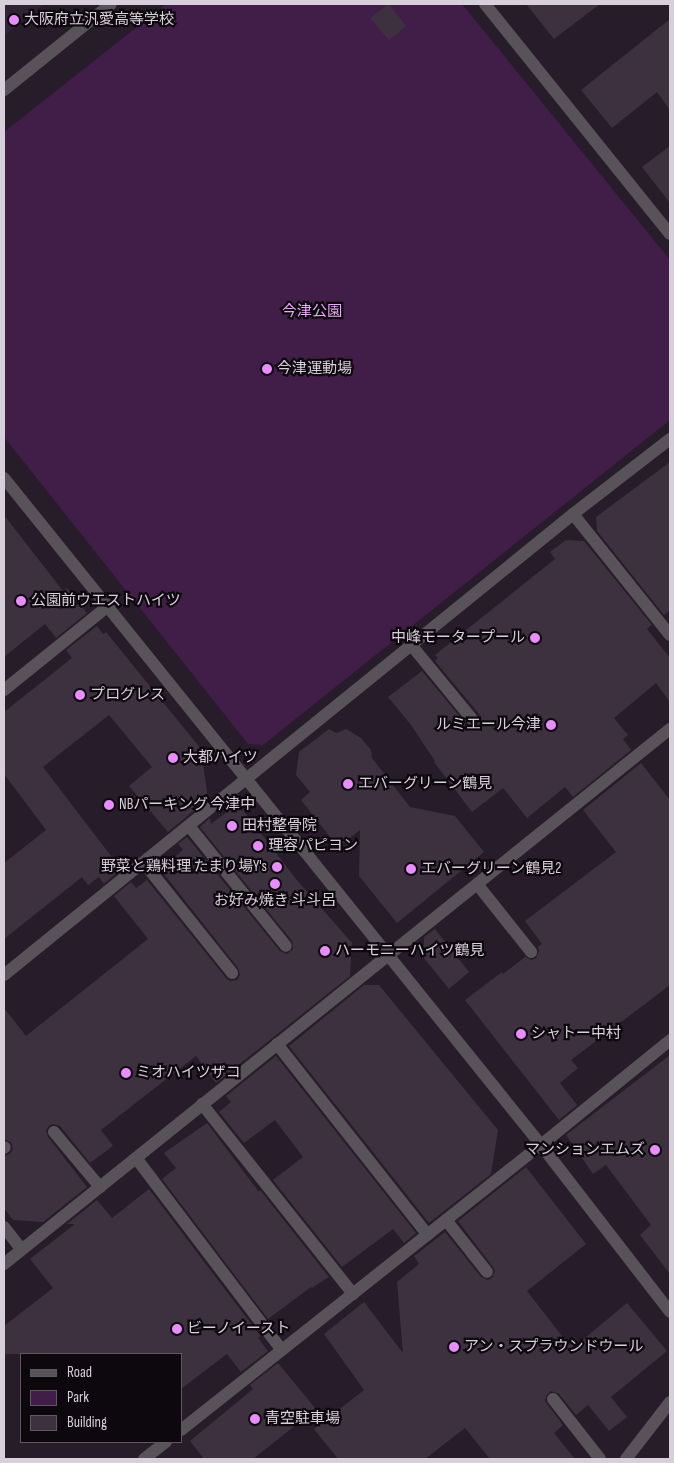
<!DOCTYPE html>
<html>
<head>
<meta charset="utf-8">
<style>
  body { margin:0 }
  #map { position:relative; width:674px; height:1463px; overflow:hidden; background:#271c29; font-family:"Sofia Sans Condensed","Noto Sans JP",sans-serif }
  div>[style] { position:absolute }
  .built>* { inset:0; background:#322235 }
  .green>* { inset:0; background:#401e47 }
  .building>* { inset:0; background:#3d3140 }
  .minor>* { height:12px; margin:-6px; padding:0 6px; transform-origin:6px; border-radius:6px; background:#585259 }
  .dots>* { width:14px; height:14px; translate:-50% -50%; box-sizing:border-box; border:2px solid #0d080e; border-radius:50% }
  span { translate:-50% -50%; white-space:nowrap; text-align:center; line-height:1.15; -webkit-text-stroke:4.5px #0d080e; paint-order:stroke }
  .poi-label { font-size:15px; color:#d7cfd9 }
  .left { translate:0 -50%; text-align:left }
  .right { translate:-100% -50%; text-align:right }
  .park-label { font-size:15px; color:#eea7fe }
  .frame { position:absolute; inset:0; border:5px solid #d7cfd9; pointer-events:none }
  .legend { position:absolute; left:20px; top:1353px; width:162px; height:90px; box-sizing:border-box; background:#0d080e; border:1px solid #5e585f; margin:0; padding:6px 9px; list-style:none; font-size:15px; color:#d7cfd9 }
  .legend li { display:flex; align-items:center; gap:10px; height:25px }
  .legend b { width:25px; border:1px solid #5e585f }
</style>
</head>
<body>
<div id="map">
  <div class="built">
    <i style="clip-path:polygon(4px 4px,44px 4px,4px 36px)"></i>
  </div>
  <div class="green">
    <i style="clip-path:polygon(166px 4px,462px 4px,670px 260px,670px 420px,263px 745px,248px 744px,4px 437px,4px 132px)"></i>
  </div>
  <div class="building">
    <i style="clip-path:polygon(389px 4px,406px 26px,389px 40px,370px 18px)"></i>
    <i style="clip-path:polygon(526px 4px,600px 4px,554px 39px)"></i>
    <i style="clip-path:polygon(670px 19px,670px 110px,657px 92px,612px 128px,581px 90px)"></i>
    <i style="clip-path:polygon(670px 146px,670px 203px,642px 167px)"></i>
    <i style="clip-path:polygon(670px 462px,670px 611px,664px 615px,597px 531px,596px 517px)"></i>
    <i style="clip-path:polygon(4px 515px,63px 591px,67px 588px,87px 613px,56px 638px,45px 624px,4px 657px)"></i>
    <i style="clip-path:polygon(566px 540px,584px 541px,652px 625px,647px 629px,670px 658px,670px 702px,656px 683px,614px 718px,628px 735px,623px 739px,631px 750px,573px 797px,565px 787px,527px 818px,503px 788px,472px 812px,434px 762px,435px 761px,411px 725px,388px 697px,422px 671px,466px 724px,473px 727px,477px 725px,480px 718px,479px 714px,435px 661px,438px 658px,435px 655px,555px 559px,550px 552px)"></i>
    <i style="clip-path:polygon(97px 626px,103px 634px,106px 632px,201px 749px,208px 799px,168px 832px,129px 786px,152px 767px,109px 715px,43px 767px,121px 869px,104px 884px,99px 877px,88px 885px,82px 877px,4px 939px,4px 863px,46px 830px,4px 774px,4px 712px,72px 658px,66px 650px)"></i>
    <i style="clip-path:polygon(329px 729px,336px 733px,346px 729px,361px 738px,371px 750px,372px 758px,410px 807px,455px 816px,484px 852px,397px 923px,359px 876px,360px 830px,338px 847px,301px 800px,310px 792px,296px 775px,299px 752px)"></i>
    <i style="clip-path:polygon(641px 763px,670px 800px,670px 985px,571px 1060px,578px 1068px,560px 1083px,577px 1105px,559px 1120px,465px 1000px,502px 972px,503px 974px,525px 957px,532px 960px,536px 958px,539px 951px,538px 947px,542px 944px,525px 921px,616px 852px,583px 810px)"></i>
    <i style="clip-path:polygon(232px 808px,243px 810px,296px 879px,352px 943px,350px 976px,216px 1083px,196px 1056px,101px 1130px,113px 1146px,90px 1163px,60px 1126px,53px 1124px,49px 1126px,46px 1130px,48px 1137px,87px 1187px,43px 1222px,13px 1220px,4px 1208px,4px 1156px,10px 1154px,13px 1149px,11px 1142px,4px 1139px,4px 1008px,26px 1036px,148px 939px,114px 896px,131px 882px,136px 888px,147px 880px,226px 978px,230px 981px,237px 980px,240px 975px,238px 968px,160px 869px,183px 850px,178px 844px,187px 837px,280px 951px,287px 954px,293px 949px,292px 941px,200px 827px,210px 818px,211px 824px)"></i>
    <i style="clip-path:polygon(435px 929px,469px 972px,449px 989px,424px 958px,424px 937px)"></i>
    <i style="clip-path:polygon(364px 985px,379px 985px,498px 1130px,491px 1174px,429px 1223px,289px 1046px)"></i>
    <i style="clip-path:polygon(670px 1055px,670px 1274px,640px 1235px,651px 1225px,606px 1165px,593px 1174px,566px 1135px)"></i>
    <i style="clip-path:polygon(276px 1056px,416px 1233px,404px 1243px,393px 1229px,342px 1267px,273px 1180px,303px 1157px,275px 1120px,244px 1143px,219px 1112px,231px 1102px,226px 1096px)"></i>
    <i style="clip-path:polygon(207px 1123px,259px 1192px,260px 1190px,329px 1277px,312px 1288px,311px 1287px,268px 1319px,162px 1179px,176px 1168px,164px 1153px)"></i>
    <i style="clip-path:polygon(526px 1167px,586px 1244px,527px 1291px,569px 1345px,571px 1343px,574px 1347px,627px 1303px,667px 1351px,611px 1397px,627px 1417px,609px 1431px,588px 1405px,576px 1415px,559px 1394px,551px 1391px,546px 1396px,545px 1401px,563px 1425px,554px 1433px,575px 1459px,490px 1459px,465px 1428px,425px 1459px,338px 1459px,314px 1429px,364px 1390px,324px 1334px,364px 1302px,403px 1353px,397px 1282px,419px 1264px,414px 1256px,445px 1232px,481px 1277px,488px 1280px,492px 1278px,495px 1271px,493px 1267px,458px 1221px)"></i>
    <i style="clip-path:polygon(149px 1189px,255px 1329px,261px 1336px,258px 1338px,268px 1351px,241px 1372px,227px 1354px,181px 1389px,181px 1354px,4px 1354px,4px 1326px,53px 1288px,30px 1259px,75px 1224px,67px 1224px,97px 1200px,112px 1218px)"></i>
    <i style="clip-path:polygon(278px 1363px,316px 1409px,253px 1459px,204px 1459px,190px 1441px,253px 1389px,250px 1385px)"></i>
  </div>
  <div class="minor">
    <i style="left:485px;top:4px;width:295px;rotate:51.2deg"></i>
    <i style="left:4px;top:90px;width:137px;rotate:-38.8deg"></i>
    <i style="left:4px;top:478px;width:856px;rotate:51.16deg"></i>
    <i style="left:541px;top:1145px;width:211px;rotate:52.3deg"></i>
    <i style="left:573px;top:514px;width:155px;rotate:51.3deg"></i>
    <i style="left:412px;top:646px;width:94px;rotate:50.6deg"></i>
    <i style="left:4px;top:690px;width:134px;rotate:-38.9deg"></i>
    <i style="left:189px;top:826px;width:154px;rotate:51.1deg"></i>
    <i style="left:144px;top:863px;width:141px;rotate:51.3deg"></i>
    <i style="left:477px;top:884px;width:87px;rotate:51.5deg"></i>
    <i style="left:4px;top:975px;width:732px;rotate:-39.01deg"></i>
    <i style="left:573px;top:514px;width:123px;rotate:-37.7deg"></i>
    <i style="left:277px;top:1044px;width:243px;rotate:51.7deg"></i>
    <i style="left:202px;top:1104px;width:243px;rotate:51.5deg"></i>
    <i style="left:54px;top:1132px;width:72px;rotate:50.1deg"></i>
    <i style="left:4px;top:1148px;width:1px;rotate:-45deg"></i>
    <i style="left:136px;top:1158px;width:241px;rotate:52.8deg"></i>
    <i style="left:446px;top:1220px;width:66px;rotate:51.7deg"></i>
    <i style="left:4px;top:1227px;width:28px;rotate:52deg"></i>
    <i style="left:4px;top:1264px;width:854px;rotate:-38.78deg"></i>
    <i style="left:553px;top:1399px;width:76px;rotate:51.9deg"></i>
    <i style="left:181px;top:1430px;width:459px;rotate:-38.4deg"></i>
    <i style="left:541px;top:1145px;width:166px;rotate:-39.1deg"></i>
    <i style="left:144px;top:1459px;width:28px;rotate:-38deg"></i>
    <i style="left:626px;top:1459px;width:72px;rotate:-52.3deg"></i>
  </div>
  <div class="dots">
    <i style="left:14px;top:20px;background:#e98dfe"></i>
    <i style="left:267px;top:369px;background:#e98dfe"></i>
    <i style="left:21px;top:601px;background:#e98dfe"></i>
    <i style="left:535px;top:638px;background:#e98dfe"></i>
    <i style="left:80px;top:695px;background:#e98dfe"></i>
    <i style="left:551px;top:725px;background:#e98dfe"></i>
    <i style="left:173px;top:758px;background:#e98dfe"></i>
    <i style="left:348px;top:784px;background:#e98dfe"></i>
    <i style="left:109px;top:805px;background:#e98dfe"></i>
    <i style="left:232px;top:826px;background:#e98dfe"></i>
    <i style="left:258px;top:846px;background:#e98dfe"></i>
    <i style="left:277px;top:867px;background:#e98dfe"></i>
    <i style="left:411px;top:869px;background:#e98dfe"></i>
    <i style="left:275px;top:884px;background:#e98dfe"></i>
    <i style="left:325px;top:951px;background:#e98dfe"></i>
    <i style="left:521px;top:1034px;background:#e98dfe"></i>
    <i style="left:126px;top:1073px;background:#e98dfe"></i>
    <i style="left:655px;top:1150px;background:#e98dfe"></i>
    <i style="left:177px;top:1329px;background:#e98dfe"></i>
    <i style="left:454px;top:1347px;background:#e98dfe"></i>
    <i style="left:255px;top:1419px;background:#e98dfe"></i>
  </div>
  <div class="poi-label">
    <span class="left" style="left:24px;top:20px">大阪府立汎愛高等学校</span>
    <span class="left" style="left:277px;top:369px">今津運動場</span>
    <span class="left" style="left:31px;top:601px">公園前ウエストハイツ</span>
    <span class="right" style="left:525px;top:638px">中峰モータープール</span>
    <span class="left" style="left:90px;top:695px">プログレス</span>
    <span class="right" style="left:541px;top:725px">ルミエール今津</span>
    <span class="left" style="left:183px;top:758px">大都ハイツ</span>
    <span class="left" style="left:358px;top:784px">エバーグリーン鶴見</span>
    <span class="left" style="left:119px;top:805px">NBパーキング 今津中</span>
    <span class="left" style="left:242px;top:826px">田村整骨院</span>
    <span class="left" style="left:268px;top:846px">理容パピヨン</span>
    <span class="right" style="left:267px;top:867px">野菜と鶏料理 たまり場Y's</span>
    <span class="left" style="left:421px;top:869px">エバーグリーン鶴見2</span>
    <span style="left:275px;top:901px">お好み焼き 斗斗呂</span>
    <span class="left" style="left:335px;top:951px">ハーモニーハイツ鶴見</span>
    <span class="left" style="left:531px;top:1034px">シャトー中村</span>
    <span class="left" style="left:136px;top:1073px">ミオハイツザコ</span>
    <span class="right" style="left:645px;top:1150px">マンションエムズ</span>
    <span class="left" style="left:187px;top:1329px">ビーノイースト</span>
    <span class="left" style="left:464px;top:1347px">アン・スプラウンドウール</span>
    <span class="left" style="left:265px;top:1419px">青空駐車場</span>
  </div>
  <div class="park-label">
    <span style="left:312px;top:312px">今津公園</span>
  </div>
  <div class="frame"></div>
  <ul class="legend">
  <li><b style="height:6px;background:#585259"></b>Road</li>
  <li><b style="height:14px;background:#401e47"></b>Park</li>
  <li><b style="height:14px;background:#3d3140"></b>Building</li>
  </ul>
</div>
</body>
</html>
